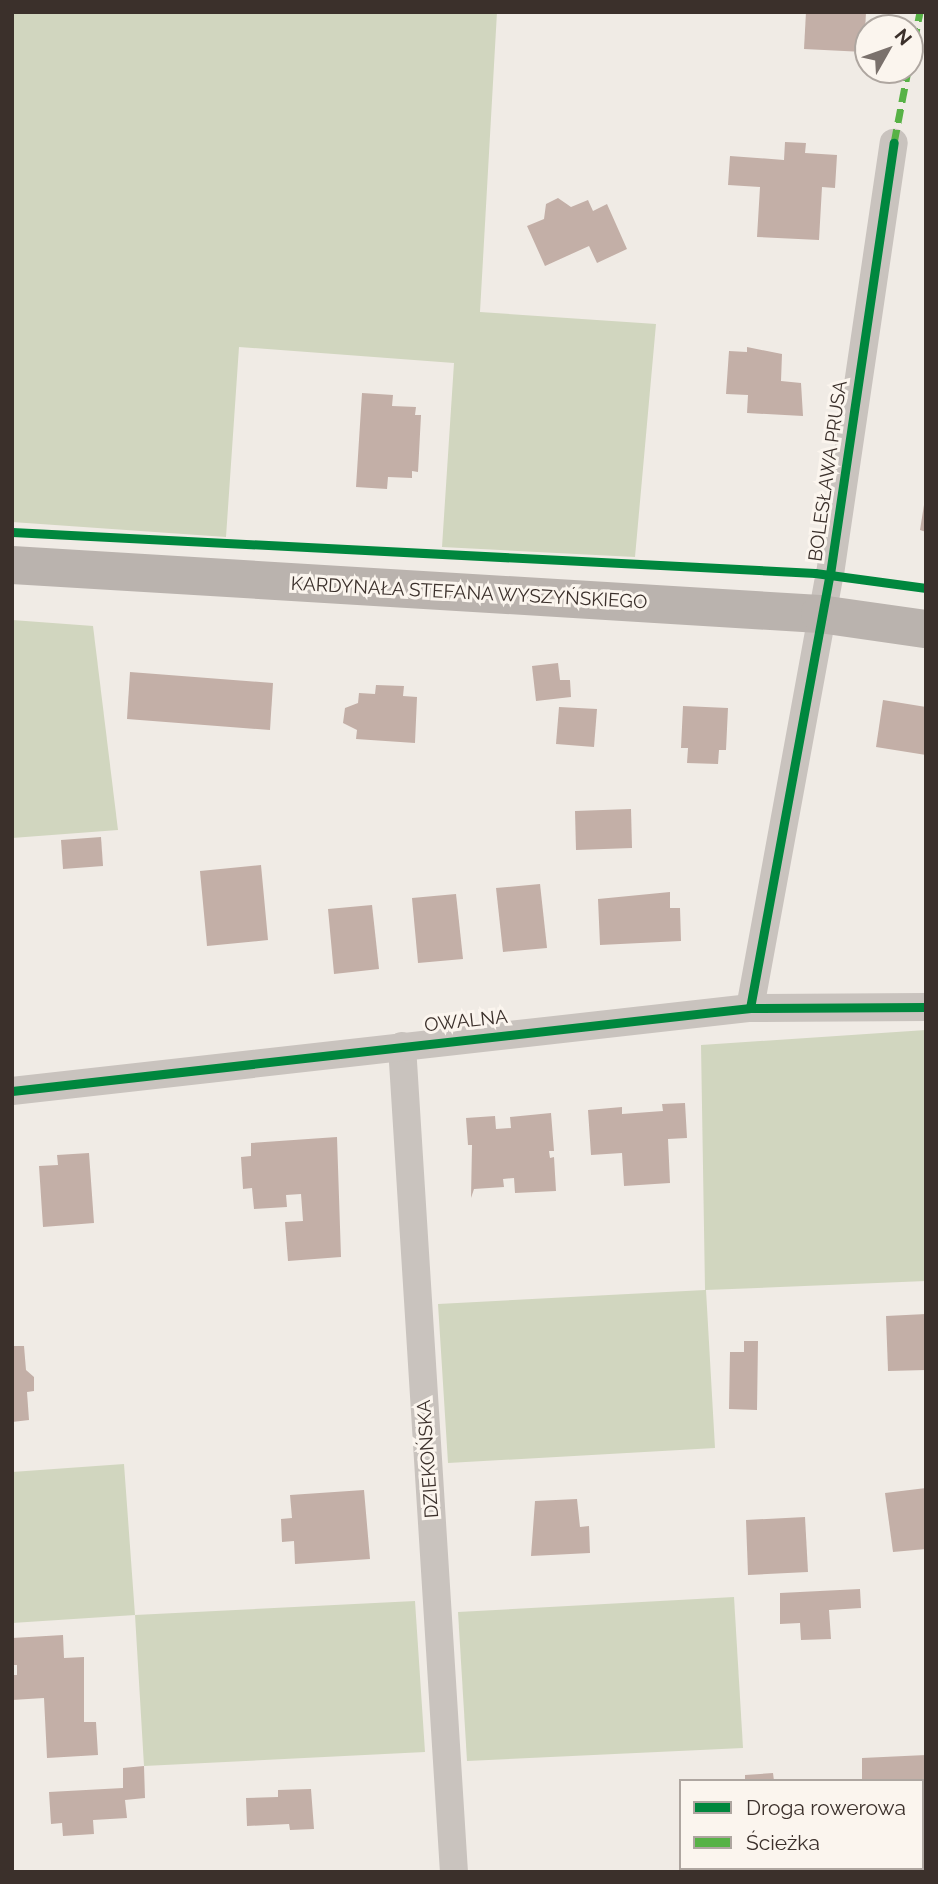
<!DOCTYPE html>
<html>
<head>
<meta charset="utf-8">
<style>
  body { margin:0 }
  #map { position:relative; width:938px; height:1884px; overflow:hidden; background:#f0ebe5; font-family:Raleway,sans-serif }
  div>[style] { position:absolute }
  .green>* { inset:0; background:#d1d6bf }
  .building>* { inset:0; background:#c3afa7 }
  .street>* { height:28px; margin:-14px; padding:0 14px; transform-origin:14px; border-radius:14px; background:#c9c3be }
  .secondary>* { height:38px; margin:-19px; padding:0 19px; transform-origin:19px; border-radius:19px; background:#bab3ae }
  .quiet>* { height:7px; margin-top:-3.5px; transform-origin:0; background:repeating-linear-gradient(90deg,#57b246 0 14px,transparent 0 21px) }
  .cycleway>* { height:9px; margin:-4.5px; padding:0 4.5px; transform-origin:4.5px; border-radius:4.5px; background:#00873e }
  span { translate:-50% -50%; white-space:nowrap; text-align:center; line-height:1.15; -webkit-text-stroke:6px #fbf5ee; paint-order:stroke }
  .street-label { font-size:19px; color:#3b302b }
  .frame { position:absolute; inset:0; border:14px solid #3b302b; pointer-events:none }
  .legend { position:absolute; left:679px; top:1779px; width:245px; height:91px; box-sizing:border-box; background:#fbf5ee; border:2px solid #aea6a0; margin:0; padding:9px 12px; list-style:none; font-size:21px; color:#3b302b }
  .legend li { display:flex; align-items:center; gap:14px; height:35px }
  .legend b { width:35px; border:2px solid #aea6a0 }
  .north { position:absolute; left:854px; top:14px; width:70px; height:70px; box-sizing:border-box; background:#fbf5ee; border:2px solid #aea6a0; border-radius:50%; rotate:50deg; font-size:19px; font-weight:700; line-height:28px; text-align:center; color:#3b302b }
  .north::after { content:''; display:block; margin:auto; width:24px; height:32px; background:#7a716c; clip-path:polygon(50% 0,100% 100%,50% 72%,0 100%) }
</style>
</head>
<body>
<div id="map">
  <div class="green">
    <i style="clip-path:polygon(12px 12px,497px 12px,480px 312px,656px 324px,635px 557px,442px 547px,454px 363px,239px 347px,226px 537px,12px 522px)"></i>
    <i style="clip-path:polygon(12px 620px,93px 626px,118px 830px,12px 838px)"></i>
    <i style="clip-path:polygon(926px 1030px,926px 1281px,706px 1290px,715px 1448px,448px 1463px,438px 1304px,705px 1290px,701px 1045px)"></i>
    <i style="clip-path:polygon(124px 1464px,135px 1615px,415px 1601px,425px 1752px,144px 1766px,135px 1615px,12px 1623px,12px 1472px)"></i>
    <i style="clip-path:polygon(734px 1597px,743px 1748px,467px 1761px,458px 1612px)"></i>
  </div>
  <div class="building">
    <i style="clip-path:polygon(806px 12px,866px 12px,864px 52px,804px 49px)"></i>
    <i style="clip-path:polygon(785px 142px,806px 143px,805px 153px,837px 155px,835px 188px,822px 187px,819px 240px,757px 237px,760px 187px,728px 185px,730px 156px,784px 160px)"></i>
    <i style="clip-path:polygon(558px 198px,571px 207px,588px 200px,593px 211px,607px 204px,627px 249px,597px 263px,589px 246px,545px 266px,527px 226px,544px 219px,546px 204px)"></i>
    <i style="clip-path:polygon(747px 347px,782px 354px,781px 381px,801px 383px,803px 416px,747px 413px,748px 395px,726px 394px,729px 351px,747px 352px)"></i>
    <i style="clip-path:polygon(362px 393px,393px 395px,392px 406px,416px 407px,415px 415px,421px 415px,418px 472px,412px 471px,412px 478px,388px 477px,387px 489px,356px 487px)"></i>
    <i style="clip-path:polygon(924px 505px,926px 505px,926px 532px,920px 530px)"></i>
    <i style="clip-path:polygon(558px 663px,560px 680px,570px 680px,571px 697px,536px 701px,532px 666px)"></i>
    <i style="clip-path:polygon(130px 672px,273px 683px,270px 730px,127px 719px)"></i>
    <i style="clip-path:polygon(376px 685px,404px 686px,403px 696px,417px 697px,415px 743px,356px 739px,357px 730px,343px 723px,345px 708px,358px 703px,359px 693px,375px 694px)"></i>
    <i style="clip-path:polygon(883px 700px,926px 707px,926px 755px,876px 747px)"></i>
    <i style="clip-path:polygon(683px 706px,728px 708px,726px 750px,719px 750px,718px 764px,687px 763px,688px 748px,681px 748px)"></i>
    <i style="clip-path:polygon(559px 707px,597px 709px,594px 747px,556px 744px)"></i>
    <i style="clip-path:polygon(631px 809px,632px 848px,576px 850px,575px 811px)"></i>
    <i style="clip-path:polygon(101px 837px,103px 866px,63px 869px,61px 840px)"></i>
    <i style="clip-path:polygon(261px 865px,268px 940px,207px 946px,200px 871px)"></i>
    <i style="clip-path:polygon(540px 884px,547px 948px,503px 952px,496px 888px)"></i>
    <i style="clip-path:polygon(670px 892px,670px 908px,680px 908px,681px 941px,600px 945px,598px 899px)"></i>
    <i style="clip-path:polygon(456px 894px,463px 959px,418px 963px,412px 898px)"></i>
    <i style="clip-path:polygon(372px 905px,379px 969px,334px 974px,328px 909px)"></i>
    <i style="clip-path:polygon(685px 1103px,687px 1138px,668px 1139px,670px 1183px,624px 1186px,622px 1153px,591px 1155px,588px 1110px,622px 1107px,622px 1114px,663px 1111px,662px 1104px)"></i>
    <i style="clip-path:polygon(551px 1113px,554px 1151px,549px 1151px,550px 1158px,554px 1157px,556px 1191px,515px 1193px,514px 1178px,503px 1179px,504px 1187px,474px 1189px,471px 1198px,472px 1145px,468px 1145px,466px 1118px,495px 1116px,496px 1129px,511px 1128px,510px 1117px)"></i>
    <i style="clip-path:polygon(337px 1137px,341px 1257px,288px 1261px,285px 1222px,303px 1221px,301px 1194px,286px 1195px,287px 1207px,254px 1209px,252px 1188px,243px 1189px,241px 1157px,251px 1156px,251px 1143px)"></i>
    <i style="clip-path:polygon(89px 1153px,94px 1223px,43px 1227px,39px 1166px,58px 1165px,57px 1155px)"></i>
    <i style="clip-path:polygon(926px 1314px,926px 1370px,888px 1371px,886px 1316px)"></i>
    <i style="clip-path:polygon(744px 1341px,758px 1341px,757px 1410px,729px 1409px,730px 1352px,744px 1352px)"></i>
    <i style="clip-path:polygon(12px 1346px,24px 1346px,26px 1370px,34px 1377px,34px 1391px,27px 1392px,29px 1420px,12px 1422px)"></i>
    <i style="clip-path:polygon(926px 1488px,926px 1549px,893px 1552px,885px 1493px)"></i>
    <i style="clip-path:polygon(364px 1490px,370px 1559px,295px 1564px,294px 1541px,282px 1542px,281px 1519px,292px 1518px,290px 1495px)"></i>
    <i style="clip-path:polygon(577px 1499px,580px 1527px,589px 1526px,590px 1553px,531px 1556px,535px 1501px)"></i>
    <i style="clip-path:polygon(805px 1517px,808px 1572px,748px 1575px,746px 1520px)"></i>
    <i style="clip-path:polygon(860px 1589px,861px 1608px,829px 1610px,831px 1639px,801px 1640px,800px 1623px,780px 1624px,780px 1593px)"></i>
    <i style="clip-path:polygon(63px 1635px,64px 1658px,84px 1657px,84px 1722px,96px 1722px,98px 1755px,47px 1758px,44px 1698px,12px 1700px,12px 1675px,17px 1675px,17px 1665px,12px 1665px,12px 1638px)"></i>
    <i style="clip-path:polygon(926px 1755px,926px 1802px,922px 1781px,862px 1779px,862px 1758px)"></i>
    <i style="clip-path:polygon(144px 1766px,145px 1798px,125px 1800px,127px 1818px,93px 1820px,94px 1834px,63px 1836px,62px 1823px,51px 1824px,49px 1792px,123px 1788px,123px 1768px)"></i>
    <i style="clip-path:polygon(773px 1773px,774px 1781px,745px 1781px,745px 1775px)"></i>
    <i style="clip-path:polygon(311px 1789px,314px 1829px,290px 1830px,289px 1824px,247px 1826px,246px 1798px,278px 1797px,278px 1790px)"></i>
    <i style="clip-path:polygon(751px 1868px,858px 1868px,859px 1872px,751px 1872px)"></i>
  </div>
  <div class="street">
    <i style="left:750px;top:1008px;width:441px;rotate:-79.6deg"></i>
    <i style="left:830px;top:574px;width:436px;rotate:-81.6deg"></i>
    <i style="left:402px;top:1046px;width:828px;rotate:86.4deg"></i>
    <i style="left:12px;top:1091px;width:743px;rotate:-6.42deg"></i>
    <i style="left:750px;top:1008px;width:176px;rotate:-0.3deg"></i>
  </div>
  <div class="secondary">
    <i style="left:12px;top:565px;width:809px;rotate:3.47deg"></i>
    <i style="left:820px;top:614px;width:107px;rotate:8.1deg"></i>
  </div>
  <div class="quiet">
    <i style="left:910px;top:62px;width:51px;rotate:-78.7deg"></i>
    <i style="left:894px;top:143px;width:74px;rotate:-79.1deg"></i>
  </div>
  <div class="cycleway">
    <i style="left:12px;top:532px;width:804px;rotate:2.92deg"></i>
    <i style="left:815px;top:573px;width:112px;rotate:7.7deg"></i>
    <i style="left:750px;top:1008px;width:441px;rotate:-79.6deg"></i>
    <i style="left:830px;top:574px;width:436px;rotate:-81.6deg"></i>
    <i style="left:12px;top:1091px;width:743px;rotate:-6.42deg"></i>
    <i style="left:750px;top:1008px;width:176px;rotate:-0.3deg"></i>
  </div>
  <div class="street-label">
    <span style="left:828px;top:471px;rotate:-82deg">BOLESŁAWA PRUSA</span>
    <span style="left:469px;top:593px;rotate:3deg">KARDYNAŁA STEFANA WYSZYŃSKIEGO</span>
    <span style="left:466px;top:1021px;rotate:-6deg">OWALNA</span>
    <span style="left:428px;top:1459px;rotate:-94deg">DZIEKOŃSKA</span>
  </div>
  <div class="frame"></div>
  <ul class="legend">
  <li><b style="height:9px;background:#00873e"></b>Droga rowerowa</li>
  <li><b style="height:9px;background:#57b246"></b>Ścieżka</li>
  </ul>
  <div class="north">N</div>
</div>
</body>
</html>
